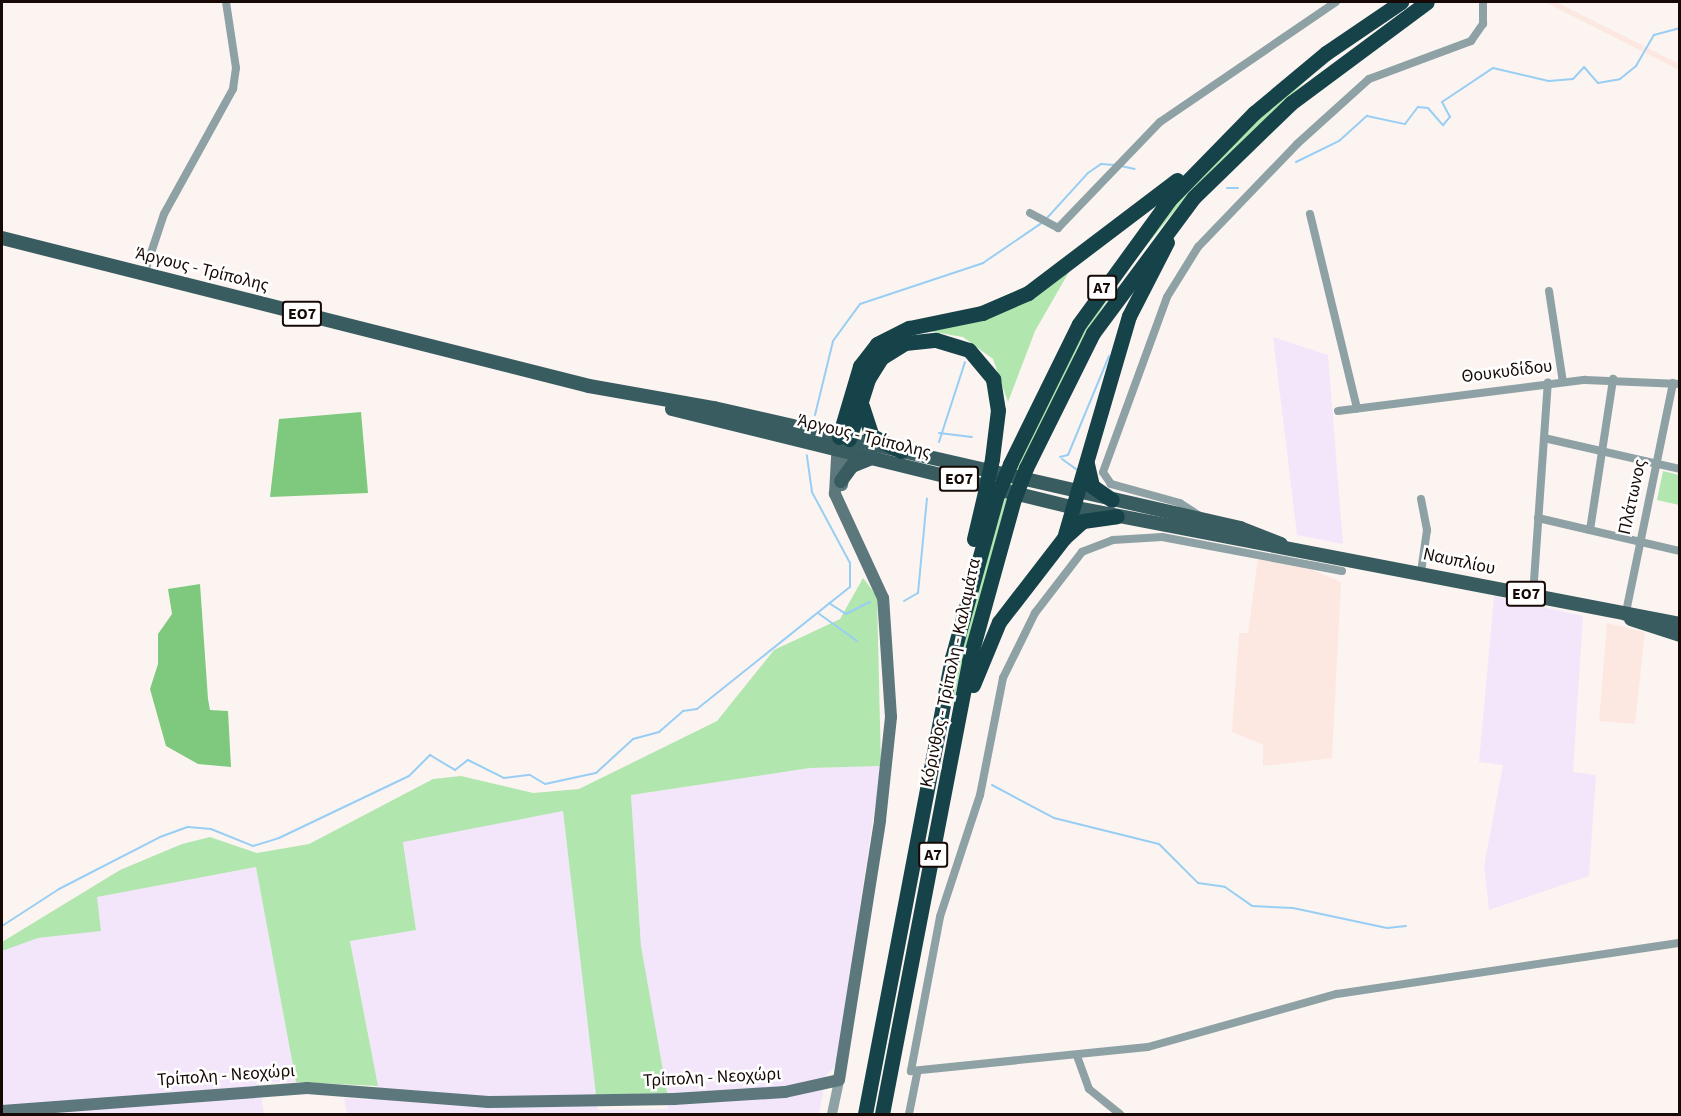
<!DOCTYPE html>
<html>
<head>
<meta charset="utf-8">
<style>
  body { margin:0 }
  #map { position:relative; width:1681px; height:1116px; overflow:hidden; background:#fcf4f1; font-family:"Source Sans 3",sans-serif }
  div>[style] { position:absolute }
  .built>* { inset:0; background:#fce8e1 }
  .industrial>* { inset:0; background:#f3e6fb }
  .green>* { inset:0; background:#b1e6af }
  .forest>* { inset:0; background:#7ec97d }
  .stream>* { height:2px; margin:-1px; padding:0 1px; transform-origin:1px; border-radius:1px; background:#98cef4 }
  .minor>* { height:8px; margin:-4px; padding:0 4px; transform-origin:4px; border-radius:4px; background:#8ea1a4 }
  .tertiary>* { height:10px; margin:-5px; padding:0 5px; transform-origin:5px; border-radius:5px; background:#8ea1a4 }
  .secondary>* { height:12px; margin:-6px; padding:0 6px; transform-origin:6px; border-radius:6px; background:#5c787c }
  .primary>* { height:14px; margin:-7px; padding:0 7px; transform-origin:7px; border-radius:7px; background:#385c60 }
  .motorway>* { height:15px; margin:-7.5px; padding:0 7.5px; transform-origin:7.5px; border-radius:7.5px; background:#164349 }
  .motorway-bridge>* { height:15px; margin:-7.5px; padding:0 7.5px; transform-origin:7.5px; border-radius:7.5px; background:#164349 }
  span { translate:-50% -50%; white-space:nowrap; text-align:center; line-height:1.15; -webkit-text-stroke:5px #fff; paint-order:stroke }
  .shield-label span { padding:2px 4px; background:#fff; border:2px solid; border-radius:4px; -webkit-text-stroke-width:0 }
  .shield-label { font-size:16px; color:#170a06; font-weight:700 }
  .street-label { font-size:18px; color:#170a06 }
  .frame { position:absolute; inset:0; border:3px solid #170a06; pointer-events:none }
</style>
</head>
<body>
<div id="map">
  <div class="built">
    <i style="clip-path:polygon(1545px 2px,1556px 2px,1642px 45px,1679px 64px,1679px 70px)"></i>
    <i style="clip-path:polygon(1258px 558px,1308px 568px,1341px 582px,1332px 758px,1263px 766px,1263px 745px,1232px 732px,1239px 633px,1248px 633px)"></i>
    <i style="clip-path:polygon(1607px 623px,1645px 632px,1635px 724px,1599px 721px)"></i>
  </div>
  <div class="industrial">
    <i style="clip-path:polygon(1273px 337px,1328px 355px,1343px 544px,1297px 535px)"></i>
    <i style="clip-path:polygon(1494px 596px,1583px 616px,1573px 772px,1596px 775px,1589px 876px,1489px 910px,1484px 866px,1503px 765px,1479px 762px)"></i>
    <i style="clip-path:polygon(881px 766px,836px 1065px,826px 1076px,819px 1114px,347px 1114px,344px 1098px,370px 1100px,378px 1086px,350px 940px,416px 930px,403px 841px,563px 811px,598px 1110px,668px 1109px,641px 946px,631px 795px,810px 768px)"></i>
    <i style="clip-path:polygon(256px 867px,296px 1082px,259px 1083px,264px 1114px,2px 1114px,2px 951px,38px 938px,101px 931px,96px 897px)"></i>
  </div>
  <div class="green">
    <i style="clip-path:polygon(1318px 69px,1189px 193px,1125px 272px,1079px 345px,1007px 498px,952px 707px,959px 659px,1003px 497px,1036px 420px,1093px 313px,1164px 217px,1233px 140px)"></i>
    <i style="clip-path:polygon(1073px 265px,1035px 331px,1008px 402px,993px 359px,963px 337px,928px 331px,888px 341px,949px 321px)"></i>
    <i style="clip-path:polygon(1663px 471px,1679px 475px,1679px 505px,1657px 500px)"></i>
    <i style="clip-path:polygon(863px 578px,877px 596px,881px 766px,810px 768px,631px 795px,641px 946px,667px 1093px,596px 1095px,563px 811px,403px 842px,416px 930px,350px 941px,378px 1086px,296px 1082px,256px 867px,97px 897px,101px 931px,38px 938px,2px 951px,2px 942px,120px 870px,182px 844px,210px 837px,257px 853px,309px 844px,433px 779px,461px 776px,533px 793px,579px 789px,717px 721px,774px 650px,840px 619px)"></i>
  </div>
  <div class="forest">
    <i style="clip-path:polygon(361px 412px,368px 493px,270px 497px,279px 419px)"></i>
    <i style="clip-path:polygon(200px 584px,208px 699px,210px 710px,228px 711px,231px 767px,198px 764px,166px 746px,150px 689px,158px 664px,158px 634px,172px 614px,168px 589px)"></i>
  </div>
  <div class="stream">
    <i style="left:1296px;top:162px;width:48px;rotate:-26deg"></i>
    <i style="left:1339px;top:141px;width:38px;rotate:-42deg"></i>
    <i style="left:1367px;top:116px;width:39px;rotate:12deg"></i>
    <i style="left:1405px;top:124px;width:21px;rotate:-53deg"></i>
    <i style="left:1418px;top:107px;width:10px;rotate:6deg"></i>
    <i style="left:1428px;top:108px;width:23px;rotate:49deg"></i>
    <i style="left:1443px;top:125px;width:11px;rotate:-49deg"></i>
    <i style="left:1450px;top:117px;width:17px;rotate:-118deg"></i>
    <i style="left:1442px;top:102px;width:61px;rotate:-33.7deg"></i>
    <i style="left:1493px;top:68px;width:57px;rotate:13.1deg"></i>
    <i style="left:1549px;top:81px;width:24px;rotate:-5deg"></i>
    <i style="left:1573px;top:79px;width:16px;rotate:-47deg"></i>
    <i style="left:1584px;top:67px;width:21px;rotate:49deg"></i>
    <i style="left:1598px;top:83px;width:22px;rotate:-10deg"></i>
    <i style="left:1620px;top:79px;width:21px;rotate:-39deg"></i>
    <i style="left:1636px;top:66px;width:36px;rotate:-60deg"></i>
    <i style="left:1654px;top:35px;width:27px;rotate:-15deg"></i>
    <i style="left:1121px;top:166px;width:14px;rotate:12deg"></i>
    <i style="left:1227px;top:188px;width:11px"></i>
    <i style="left:1047px;top:218px;width:61px;rotate:-47.7deg"></i>
    <i style="left:1088px;top:173px;width:16px;rotate:-35deg"></i>
    <i style="left:1101px;top:164px;width:14px;rotate:4deg"></i>
    <i style="left:815px;top:415px;width:76px;rotate:-76.3deg"></i>
    <i style="left:833px;top:341px;width:46px;rotate:-53.9deg"></i>
    <i style="left:860px;top:304px;width:130px;rotate:-18.4deg"></i>
    <i style="left:983px;top:263px;width:73px;rotate:-34.3deg"></i>
    <i style="left:939px;top:433px;width:33px;rotate:7deg"></i>
    <i style="left:939px;top:442px;width:84px;rotate:-72deg"></i>
    <i style="left:1060px;top:457px;width:8px;rotate:-14deg"></i>
    <i style="left:1068px;top:455px;width:107px;rotate:-67.5deg"></i>
    <i style="left:1062px;top:459px;width:19px;rotate:36deg"></i>
    <i style="left:904px;top:601px;width:16px;rotate:-30deg"></i>
    <i style="left:918px;top:593px;width:95px;rotate:-84.6deg"></i>
    <i style="left:829px;top:603px;width:20px;rotate:33deg"></i>
    <i style="left:846px;top:614px;width:27px;rotate:-27deg"></i>
    <i style="left:818px;top:613px;width:48px;rotate:35.7deg"></i>
    <i style="left:992px;top:785px;width:70px;rotate:28deg"></i>
    <i style="left:1054px;top:818px;width:108px;rotate:13.9deg"></i>
    <i style="left:1159px;top:844px;width:55px;rotate:45deg"></i>
    <i style="left:1198px;top:883px;width:27px;rotate:8deg"></i>
    <i style="left:1225px;top:887px;width:33px;rotate:35deg"></i>
    <i style="left:1252px;top:906px;width:41px;rotate:2.8deg"></i>
    <i style="left:1293px;top:908px;width:96px;rotate:12deg"></i>
    <i style="left:1387px;top:928px;width:19px;rotate:-6deg"></i>
    <i style="left:2px;top:926px;width:68px;rotate:-33deg"></i>
    <i style="left:59px;top:889px;width:114px;rotate:-27.2deg"></i>
    <i style="left:160px;top:837px;width:30px;rotate:-20deg"></i>
    <i style="left:188px;top:827px;width:23px;rotate:5deg"></i>
    <i style="left:211px;top:829px;width:45px;rotate:22deg"></i>
    <i style="left:253px;top:846px;width:27px;rotate:-17deg"></i>
    <i style="left:279px;top:838px;width:144px;rotate:-25.5deg"></i>
    <i style="left:409px;top:776px;width:30px;rotate:-45deg"></i>
    <i style="left:430px;top:755px;width:29px;rotate:31deg"></i>
    <i style="left:455px;top:770px;width:16px;rotate:-38deg"></i>
    <i style="left:468px;top:760px;width:40px;rotate:26.6deg"></i>
    <i style="left:504px;top:778px;width:26px;rotate:-7deg"></i>
    <i style="left:530px;top:775px;width:17px;rotate:31deg"></i>
    <i style="left:545px;top:784px;width:52px;rotate:-12.2deg"></i>
    <i style="left:596px;top:773px;width:50px;rotate:-42.6deg"></i>
    <i style="left:633px;top:739px;width:27px;rotate:-15deg"></i>
    <i style="left:659px;top:732px;width:32px;rotate:-41deg"></i>
    <i style="left:683px;top:711px;width:14px;rotate:-8deg"></i>
    <i style="left:697px;top:709px;width:196px;rotate:-38.6deg"></i>
    <i style="left:850px;top:587px;width:24px;rotate:-90deg"></i>
    <i style="left:850px;top:563px;width:81px;rotate:-118.2deg"></i>
    <i style="left:812px;top:492px;width:37px;rotate:-98deg"></i>
  </div>
  <div class="minor">
    <i style="left:1030px;top:213px;width:32px;rotate:28deg"></i>
    <i style="left:1058px;top:228px;width:147px;rotate:-46.1deg"></i>
    <i style="left:1160px;top:122px;width:213px;rotate:-34.3deg"></i>
    <i style="left:1310px;top:214px;width:200px;rotate:76.4deg"></i>
    <i style="left:144px;top:274px;width:63px;rotate:-71.6deg"></i>
    <i style="left:164px;top:214px;width:143px;rotate:-61.1deg"></i>
    <i style="left:233px;top:89px;width:21px;rotate:-82deg"></i>
    <i style="left:236px;top:68px;width:67px;rotate:-98.6deg"></i>
    <i style="left:1549px;top:291px;width:92px;rotate:81.3deg"></i>
    <i style="left:1338px;top:411px;width:249px;rotate:-7.2deg"></i>
    <i style="left:1585px;top:380px;width:95px;rotate:2.4deg"></i>
    <i style="left:1544px;top:438px;width:139px;rotate:12.8deg"></i>
    <i style="left:1421px;top:499px;width:32px;rotate:79deg"></i>
    <i style="left:1427px;top:530px;width:42px;rotate:98.1deg"></i>
    <i style="left:1203px;top:518px;width:27px;rotate:-147deg"></i>
    <i style="left:1180px;top:503px;width:72px;rotate:-164.6deg"></i>
    <i style="left:1111px;top:484px;width:14px;rotate:-124deg"></i>
    <i style="left:1103px;top:472px;width:186px;rotate:-69.9deg"></i>
    <i style="left:1167px;top:297px;width:59px;rotate:-58.2deg"></i>
    <i style="left:1198px;top:247px;width:143px;rotate:-46.1deg"></i>
    <i style="left:1297px;top:144px;width:97px;rotate:-42.1deg"></i>
    <i style="left:1369px;top:79px;width:109px;rotate:-20.4deg"></i>
    <i style="left:1471px;top:41px;width:21px;rotate:-55deg"></i>
    <i style="left:1483px;top:24px;width:22px;rotate:-90deg"></i>
    <i style="left:1538px;top:518px;width:146px;rotate:13.1deg"></i>
    <i style="left:1590px;top:530px;width:153px;rotate:-81.3deg"></i>
    <i style="left:1342px;top:571px;width:183px;rotate:-169.3deg"></i>
    <i style="left:1162px;top:537px;width:49px;rotate:176.5deg"></i>
    <i style="left:1113px;top:540px;width:33px;rotate:159deg"></i>
    <i style="left:1082px;top:552px;width:77px;rotate:127.6deg"></i>
    <i style="left:1035px;top:613px;width:72px;rotate:116.2deg"></i>
    <i style="left:1003px;top:678px;width:119px;rotate:101.1deg"></i>
    <i style="left:980px;top:795px;width:128px;rotate:108.2deg"></i>
    <i style="left:940px;top:917px;width:157px;rotate:100.7deg"></i>
    <i style="left:911px;top:1071px;width:238px;rotate:-5.8deg"></i>
    <i style="left:1148px;top:1047px;width:196px;rotate:-15.7deg"></i>
    <i style="left:1337px;top:994px;width:347px;rotate:-8.5deg"></i>
    <i style="left:1533px;top:595px;width:213px;rotate:-86deg"></i>
    <i style="left:1625px;top:617px;width:239px;rotate:-78.4deg"></i>
    <i style="left:1077px;top:1056px;width:35px;rotate:70deg"></i>
    <i style="left:1089px;top:1089px;width:40px;rotate:39deg"></i>
    <i style="left:909px;top:1114px;width:41px;rotate:-78.7deg"></i>
  </div>
  <div class="tertiary">
    <i style="left:832px;top:1114px;width:35px;rotate:-78deg"></i>
  </div>
  <div class="secondary">
    <i style="left:842px;top:485px;width:42px;rotate:-81.9deg"></i>
    <i style="left:2px;top:1111px;width:306px;rotate:-4.3deg"></i>
    <i style="left:307px;top:1088px;width:182px;rotate:4.4deg"></i>
    <i style="left:488px;top:1102px;width:186px;rotate:-0.9deg"></i>
    <i style="left:674px;top:1099px;width:111px;rotate:-3.6deg"></i>
    <i style="left:785px;top:1092px;width:55px;rotate:-12.5deg"></i>
    <i style="left:839px;top:1080px;width:263px;rotate:-81deg"></i>
    <i style="left:880px;top:820px;width:104px;rotate:-83.9deg"></i>
    <i style="left:891px;top:717px;width:119px;rotate:-93.8deg"></i>
    <i style="left:883px;top:598px;width:115px;rotate:-114.8deg"></i>
    <i style="left:835px;top:494px;width:53px;rotate:-86.8deg"></i>
  </div>
  <div class="primary">
    <i style="left:2px;top:238px;width:605px;rotate:14.15deg"></i>
    <i style="left:589px;top:386px;width:127px;rotate:10deg"></i>
    <i style="left:714px;top:408px;width:540px;rotate:12.85deg"></i>
    <i style="left:1240px;top:528px;width:44px;rotate:21.3deg"></i>
    <i style="left:672px;top:409px;width:412px;rotate:13.8deg"></i>
    <i style="left:1072px;top:507px;width:619px;rotate:10.89deg"></i>
    <i style="left:841px;top:481px;width:19px;rotate:-54deg"></i>
    <i style="left:852px;top:466px;width:22px;rotate:-22deg"></i>
    <i style="left:1631px;top:619px;width:52px;rotate:18.1deg"></i>
  </div>
  <div class="motorway">
    <i style="left:862px;top:406px;width:32px;rotate:72deg"></i>
    <i style="left:872px;top:436px;width:33px;rotate:27deg"></i>
    <i style="left:839px;top:437px;width:74px;rotate:-73.5deg"></i>
    <i style="left:860px;top:366px;width:28px;rotate:-52deg"></i>
    <i style="left:877px;top:344px;width:36px;rotate:-27deg"></i>
    <i style="left:909px;top:328px;width:75px;rotate:-11.6deg"></i>
    <i style="left:982px;top:313px;width:50px;rotate:-23.5deg"></i>
    <i style="left:1028px;top:293px;width:187px;rotate:-37.2deg"></i>
    <i style="left:849px;top:439px;width:63px;rotate:-72.4deg"></i>
    <i style="left:868px;top:379px;width:25px;rotate:-58deg"></i>
    <i style="left:881px;top:358px;width:28px;rotate:-32deg"></i>
    <i style="left:905px;top:343px;width:31px;rotate:-6deg"></i>
    <i style="left:936px;top:340px;width:34px;rotate:17deg"></i>
    <i style="left:969px;top:350px;width:38px;rotate:50deg"></i>
    <i style="left:993px;top:379px;width:31px;rotate:81deg"></i>
    <i style="left:998px;top:410px;width:49px;rotate:97deg"></i>
    <i style="left:1010px;top:464px;width:156px;rotate:-63.8deg"></i>
    <i style="left:1079px;top:324px;width:153px;rotate:-54deg"></i>
    <i style="left:1169px;top:200px;width:122px;rotate:-45.7deg"></i>
    <i style="left:1254px;top:113px;width:94px;rotate:-39.8deg"></i>
    <i style="left:1326px;top:53px;width:91px;rotate:-34.2deg"></i>
    <i style="left:1087px;top:464px;width:23px;rotate:77deg"></i>
    <i style="left:1092px;top:486px;width:24px;rotate:35deg"></i>
    <i style="left:1026px;top:468px;width:151px;rotate:-63.6deg"></i>
    <i style="left:1093px;top:333px;width:169px;rotate:-53.4deg"></i>
    <i style="left:1194px;top:197px;width:135px;rotate:-44.1deg"></i>
    <i style="left:1291px;top:103px;width:169px;rotate:-36.6deg"></i>
    <i style="left:1064px;top:538px;width:25px;rotate:-42deg"></i>
    <i style="left:1083px;top:521px;width:34px;rotate:-8deg"></i>
    <i style="left:974px;top:539px;width:48px;rotate:-76.8deg"></i>
    <i style="left:973px;top:685px;width:68px;rotate:-67.6deg"></i>
    <i style="left:999px;top:622px;width:106px;rotate:-52.3deg"></i>
    <i style="left:1064px;top:538px;width:231px;rotate:-73.7deg"></i>
    <i style="left:1129px;top:316px;width:83px;rotate:-62.8deg"></i>
    <i style="left:865px;top:1114px;width:464px;rotate:-79.2deg"></i>
    <i style="left:952px;top:658px;width:169px;rotate:-74.6deg"></i>
    <i style="left:882px;top:1114px;width:461px;rotate:-79.1deg"></i>
    <i style="left:969px;top:661px;width:168px;rotate:-74.5deg"></i>
  </div>
  <div class="motorway-bridge">
    <i style="left:985px;top:492px;width:34px;rotate:-78deg"></i>
    <i style="left:997px;top:495px;width:34px;rotate:-67deg"></i>
    <i style="left:1014px;top:499px;width:33px;rotate:-69deg"></i>
  </div>
  <div class="shield-label">
    <span style="left:1102px;top:288px">Α7</span>
    <span style="left:302px;top:314px">ΕΟ7</span>
    <span style="left:959px;top:479px">ΕΟ7</span>
    <span style="left:1526px;top:594px">ΕΟ7</span>
    <span style="left:933px;top:855px">Α7</span>
  </div>
  <div class="street-label">
    <span style="left:202px;top:270px;rotate:14deg">Άργους - Τρίπολης</span>
    <span style="left:1507px;top:372px;rotate:-7deg">Θουκυδίδου</span>
    <span style="left:864px;top:437px;rotate:14deg">Άργους - Τρίπολης</span>
    <span style="left:1633px;top:497px;rotate:-78deg">Πλάτωνος</span>
    <span style="left:1459px;top:562px;rotate:12deg">Ναυπλίου</span>
    <span style="left:951px;top:673px;rotate:-78deg">Κόρινθος - Τρίπολη - Καλαμάτα</span>
    <span style="left:226px;top:1076px;rotate:-4deg">Τρίπολη - Νεοχώρι</span>
    <span style="left:712px;top:1078px;rotate:-3deg">Τρίπολη - Νεοχώρι</span>
  </div>
  <div class="frame"></div>
</div>
</body>
</html>
